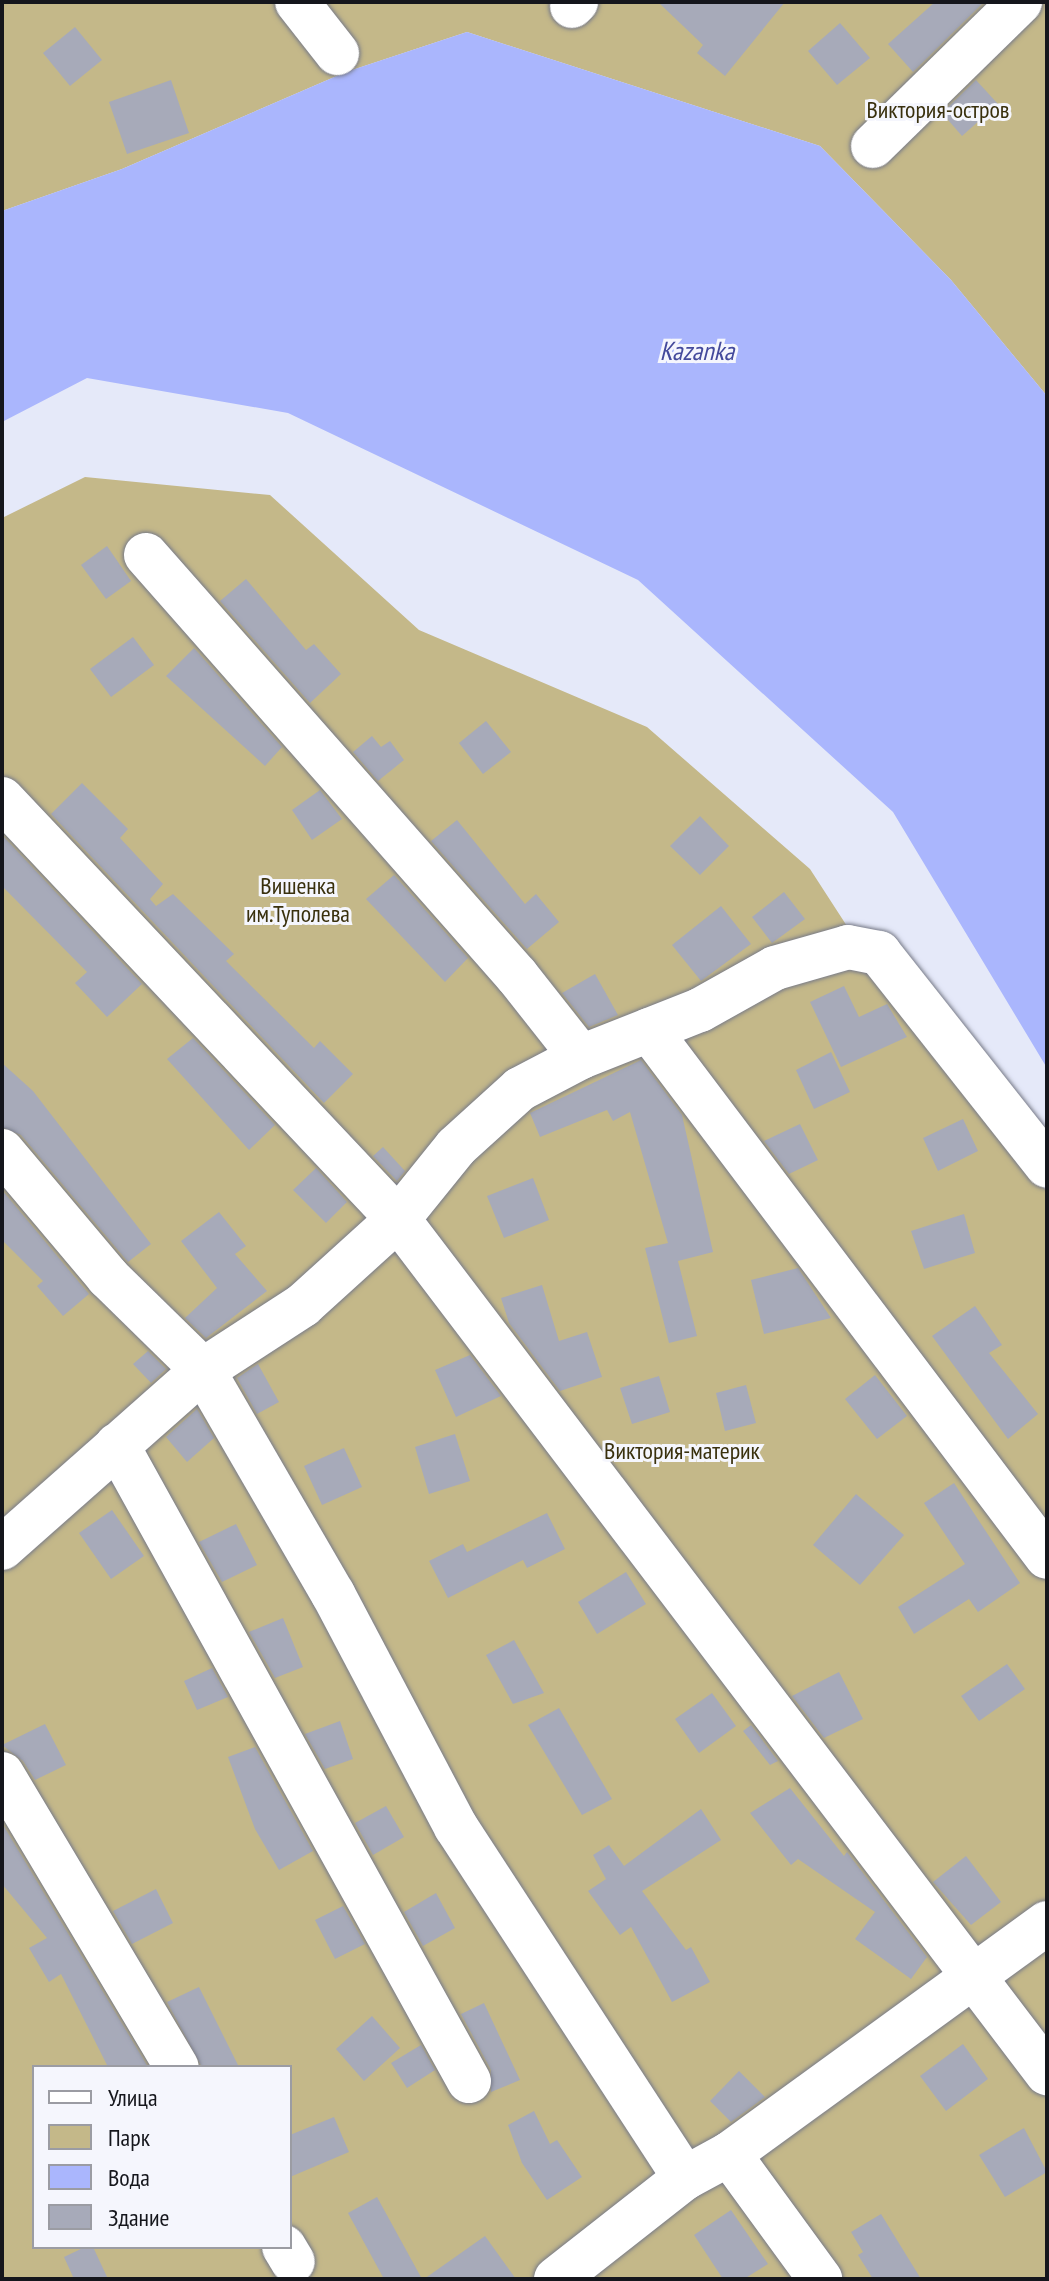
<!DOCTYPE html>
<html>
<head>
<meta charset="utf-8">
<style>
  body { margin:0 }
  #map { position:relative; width:1049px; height:2281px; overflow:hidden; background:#e5e9f9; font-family:"PT Sans Narrow",sans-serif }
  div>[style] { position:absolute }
  .green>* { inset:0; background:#c4b889 }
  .water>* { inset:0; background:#aab6fd }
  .building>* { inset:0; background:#a7aab9 }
  .roads { filter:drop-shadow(0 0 2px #777a88) drop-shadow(0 0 2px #777a88) }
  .minor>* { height:44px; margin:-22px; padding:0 22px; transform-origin:22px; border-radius:22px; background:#fff }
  span { translate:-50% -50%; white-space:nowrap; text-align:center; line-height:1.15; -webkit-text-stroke:6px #f5f6fd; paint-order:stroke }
  .park-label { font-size:24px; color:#39300d }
  .water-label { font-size:26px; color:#444a9c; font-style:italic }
  .frame { position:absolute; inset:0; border:4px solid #15161c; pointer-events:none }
  .legend { position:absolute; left:32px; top:2065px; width:260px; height:184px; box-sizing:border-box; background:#f5f6fd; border:2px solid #9b9ca3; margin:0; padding:10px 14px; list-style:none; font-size:24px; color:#15161c }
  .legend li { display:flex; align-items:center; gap:16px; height:40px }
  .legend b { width:40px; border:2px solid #9b9ca3 }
</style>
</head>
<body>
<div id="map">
  <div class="green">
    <i style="clip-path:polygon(2px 2px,1047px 2px,1047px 396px,951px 280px,820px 146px,467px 32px,346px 72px,122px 169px,2px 211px)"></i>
    <i style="clip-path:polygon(evenodd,85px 477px,270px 495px,419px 630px,647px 727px,810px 869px,867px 957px,1047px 1192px,1047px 2279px,2px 2279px,2px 518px,85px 477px,34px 2067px,290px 2067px,290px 2247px,34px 2247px,34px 2067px)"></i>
  </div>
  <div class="water">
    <i style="clip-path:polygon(467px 32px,820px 146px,951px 280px,1047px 396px,1047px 1068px,893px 812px,638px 580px,288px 413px,87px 378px,2px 422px,2px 211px,122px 169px,346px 72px)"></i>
  </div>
  <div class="building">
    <i style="clip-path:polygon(658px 2px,785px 2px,725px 76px,697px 53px,703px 45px)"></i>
    <i style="clip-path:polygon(935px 2px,984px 2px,913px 72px,888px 44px)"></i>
    <i style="clip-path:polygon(840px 23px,870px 58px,837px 85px,808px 51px)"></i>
    <i style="clip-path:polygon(75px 27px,102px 60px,70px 86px,43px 53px)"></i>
    <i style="clip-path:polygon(171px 80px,189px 133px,127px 154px,109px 102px)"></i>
    <i style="clip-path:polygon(976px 80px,998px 104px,962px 136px,942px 113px)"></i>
    <i style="clip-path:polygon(107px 546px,131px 581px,106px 599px,81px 565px)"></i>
    <i style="clip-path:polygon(246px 579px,306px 650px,314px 644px,341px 674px,310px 703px,220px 601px)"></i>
    <i style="clip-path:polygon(133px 637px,154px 665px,111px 697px,90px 669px)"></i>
    <i style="clip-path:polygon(194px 648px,282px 747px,265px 766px,166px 676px)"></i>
    <i style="clip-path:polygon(486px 721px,511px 752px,483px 774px,459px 743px)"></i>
    <i style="clip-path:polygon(372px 736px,381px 747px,390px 741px,404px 760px,378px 781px,353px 752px)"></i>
    <i style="clip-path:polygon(82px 783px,128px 829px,120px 838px,163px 884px,150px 899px,156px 906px,173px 894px,234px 954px,226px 961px,314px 1048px,320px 1041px,353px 1074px,324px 1103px,51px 814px)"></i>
    <i style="clip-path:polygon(320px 790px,342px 819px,312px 840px,292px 810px)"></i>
    <i style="clip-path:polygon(700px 816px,729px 846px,700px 875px,670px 846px)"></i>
    <i style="clip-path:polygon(457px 820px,525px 904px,536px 894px,559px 922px,527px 949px,431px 841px)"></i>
    <i style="clip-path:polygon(2px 835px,142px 984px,107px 1017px,75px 983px,87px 972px,2px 886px)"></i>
    <i style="clip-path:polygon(394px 875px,468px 958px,445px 982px,366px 899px)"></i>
    <i style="clip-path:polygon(784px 892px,805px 919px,772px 943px,752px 917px)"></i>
    <i style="clip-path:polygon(721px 906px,751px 944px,701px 981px,672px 945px)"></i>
    <i style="clip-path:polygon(595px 974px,618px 1015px,589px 1027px,562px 993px)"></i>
    <i style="clip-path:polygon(844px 986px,859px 1017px,887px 1004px,907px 1037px,841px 1067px,810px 1002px)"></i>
    <i style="clip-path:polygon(193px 1038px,275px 1125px,249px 1150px,167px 1059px)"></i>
    <i style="clip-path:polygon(831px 1052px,850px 1092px,814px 1109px,796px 1070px)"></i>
    <i style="clip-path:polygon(641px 1060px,682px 1115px,713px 1252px,678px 1261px,697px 1336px,669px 1343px,645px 1248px,668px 1243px,630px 1112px,613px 1121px,607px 1110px,540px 1137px,530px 1113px)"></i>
    <i style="clip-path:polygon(2px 1063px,33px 1091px,151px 1244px,128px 1262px,21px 1135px,2px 1127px)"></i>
    <i style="clip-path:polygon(963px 1119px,978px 1151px,938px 1171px,923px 1138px)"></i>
    <i style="clip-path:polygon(800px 1124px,818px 1160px,789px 1174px,764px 1141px)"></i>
    <i style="clip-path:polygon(383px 1147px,405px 1171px,397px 1181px,373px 1156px)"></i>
    <i style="clip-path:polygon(316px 1168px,347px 1202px,326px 1223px,293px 1190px)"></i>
    <i style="clip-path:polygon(533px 1178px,549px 1220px,504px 1238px,487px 1196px)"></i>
    <i style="clip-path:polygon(2px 1190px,89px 1294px,63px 1316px,37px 1286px,43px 1281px,2px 1240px)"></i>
    <i style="clip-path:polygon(219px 1212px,246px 1246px,235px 1254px,267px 1291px,206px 1338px,185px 1318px,217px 1288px,181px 1241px)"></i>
    <i style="clip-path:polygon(964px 1214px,975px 1253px,924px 1269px,911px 1231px)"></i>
    <i style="clip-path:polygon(798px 1268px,831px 1318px,764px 1334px,751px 1280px)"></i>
    <i style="clip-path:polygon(542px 1285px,559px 1341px,587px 1332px,602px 1377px,560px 1391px,509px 1323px,501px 1298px)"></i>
    <i style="clip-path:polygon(975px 1306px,1002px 1345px,989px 1353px,1038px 1414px,1008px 1439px,932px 1336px)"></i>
    <i style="clip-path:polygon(148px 1351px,166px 1369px,151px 1383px,133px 1364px)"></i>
    <i style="clip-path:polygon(470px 1355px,501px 1396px,456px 1417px,435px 1370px)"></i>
    <i style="clip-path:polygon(258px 1364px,279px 1402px,257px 1414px,237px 1378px)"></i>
    <i style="clip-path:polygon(875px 1375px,907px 1416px,877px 1439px,845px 1399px)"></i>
    <i style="clip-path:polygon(659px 1376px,670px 1412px,632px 1424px,620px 1388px)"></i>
    <i style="clip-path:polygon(746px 1385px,756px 1423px,725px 1431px,716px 1393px)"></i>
    <i style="clip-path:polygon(197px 1409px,214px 1438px,187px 1462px,166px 1437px)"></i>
    <i style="clip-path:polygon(455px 1434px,470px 1481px,429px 1494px,415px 1447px)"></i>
    <i style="clip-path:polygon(344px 1448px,362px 1487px,322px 1505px,304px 1466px)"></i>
    <i style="clip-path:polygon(954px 1483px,1020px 1583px,978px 1612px,969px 1599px,914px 1634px,898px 1607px,965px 1564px,924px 1503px)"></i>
    <i style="clip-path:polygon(856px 1494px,904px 1535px,860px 1585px,813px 1545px)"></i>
    <i style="clip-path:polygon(112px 1510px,144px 1556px,111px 1579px,79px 1533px)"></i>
    <i style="clip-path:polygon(547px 1513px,565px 1549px,527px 1568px,523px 1560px,448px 1598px,429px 1561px,463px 1544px,467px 1552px)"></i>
    <i style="clip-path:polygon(236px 1524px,257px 1565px,222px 1582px,199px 1542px)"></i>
    <i style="clip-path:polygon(626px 1572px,646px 1604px,597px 1634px,578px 1602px)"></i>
    <i style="clip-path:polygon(283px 1618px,303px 1667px,275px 1678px,249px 1632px)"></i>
    <i style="clip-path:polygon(514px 1640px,544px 1693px,513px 1704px,486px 1655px)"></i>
    <i style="clip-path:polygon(1007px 1664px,1025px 1689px,979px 1721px,961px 1696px)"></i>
    <i style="clip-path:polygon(212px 1668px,228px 1697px,197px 1710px,184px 1681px)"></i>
    <i style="clip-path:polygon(839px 1672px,863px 1719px,824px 1738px,792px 1696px)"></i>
    <i style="clip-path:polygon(712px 1693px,736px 1726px,699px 1753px,675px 1719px)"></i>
    <i style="clip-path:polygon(559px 1708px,612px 1799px,582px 1815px,528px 1725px)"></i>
    <i style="clip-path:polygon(340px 1721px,353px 1759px,325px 1769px,305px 1734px)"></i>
    <i style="clip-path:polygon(45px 1724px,66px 1765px,35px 1780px,23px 1761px,2px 1745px)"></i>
    <i style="clip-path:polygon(751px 1725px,778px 1761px,770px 1765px,743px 1731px)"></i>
    <i style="clip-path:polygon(255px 1747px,313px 1851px,279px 1870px,255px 1829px,228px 1757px)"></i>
    <i style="clip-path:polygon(790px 1788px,844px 1856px,847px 1852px,927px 1957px,911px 1979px,855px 1939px,875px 1912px,798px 1859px,791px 1865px,750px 1813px)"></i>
    <i style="clip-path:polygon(386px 1806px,404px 1837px,373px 1855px,355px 1823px)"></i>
    <i style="clip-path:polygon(701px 1809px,721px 1840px,642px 1891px,686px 1950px,691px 1947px,710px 1982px,672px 2002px,631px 1927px,620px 1935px,588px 1891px,606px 1879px,593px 1855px,609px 1845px,624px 1866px)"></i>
    <i style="clip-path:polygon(2px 1823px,148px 2067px,108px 2067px,61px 1974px,49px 1982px,29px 1948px,47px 1938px,2px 1884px)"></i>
    <i style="clip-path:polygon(966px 1856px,1001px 1902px,971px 1925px,933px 1882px)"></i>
    <i style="clip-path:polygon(156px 1889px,173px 1923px,132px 1944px,113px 1911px)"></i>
    <i style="clip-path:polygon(436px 1893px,455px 1928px,423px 1946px,404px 1912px)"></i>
    <i style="clip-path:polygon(343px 1906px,365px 1944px,335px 1959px,315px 1920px)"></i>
    <i style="clip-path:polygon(199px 1987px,239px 2067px,202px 2067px,167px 2002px)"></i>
    <i style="clip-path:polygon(484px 2003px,520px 2080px,491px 2092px,491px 2070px,461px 2014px)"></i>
    <i style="clip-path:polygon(372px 2016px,400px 2048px,364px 2081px,336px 2049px)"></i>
    <i style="clip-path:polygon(963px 2044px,988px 2079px,946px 2111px,920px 2076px)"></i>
    <i style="clip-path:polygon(421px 2045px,435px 2070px,407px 2088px,391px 2063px)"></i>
    <i style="clip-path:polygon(739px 2071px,765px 2097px,731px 2122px,710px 2101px)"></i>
    <i style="clip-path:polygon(534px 2111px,550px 2144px,557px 2140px,582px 2177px,547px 2200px,522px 2163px,508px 2125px)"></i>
    <i style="clip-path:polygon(334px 2117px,349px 2152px,290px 2177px,290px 2135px)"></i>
    <i style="clip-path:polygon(1024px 2128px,1047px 2172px,1005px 2197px,979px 2155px)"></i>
    <i style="clip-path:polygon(377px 2197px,422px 2279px,384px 2279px,348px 2213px)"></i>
    <i style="clip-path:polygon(731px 2210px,768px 2264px,744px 2279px,723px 2279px,694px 2235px)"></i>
    <i style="clip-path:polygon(881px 2214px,921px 2279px,873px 2279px,858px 2255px,863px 2252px,851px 2232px)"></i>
    <i style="clip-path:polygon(485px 2236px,516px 2279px,424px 2279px)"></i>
    <i style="clip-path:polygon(85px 2247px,93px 2247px,108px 2279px,74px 2279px,64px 2257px)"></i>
  </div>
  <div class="roads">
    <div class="minor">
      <i style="left:297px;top:2px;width:65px;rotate:51.9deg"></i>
      <i style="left:572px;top:6px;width:6px;rotate:-45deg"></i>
      <i style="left:873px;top:146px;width:206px;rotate:-44.4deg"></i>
      <i style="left:146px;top:555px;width:561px;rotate:48.61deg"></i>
      <i style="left:517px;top:976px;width:103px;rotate:51.7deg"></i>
      <i style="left:2px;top:799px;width:577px;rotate:46.68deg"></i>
      <i style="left:398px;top:1219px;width:1073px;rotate:52.77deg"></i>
      <i style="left:649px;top:1030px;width:660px;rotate:52.94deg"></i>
      <i style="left:2px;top:1151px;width:165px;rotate:49.9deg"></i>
      <i style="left:108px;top:1277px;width:133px;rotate:44.4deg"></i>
      <i style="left:203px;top:1370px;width:259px;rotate:59.9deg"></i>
      <i style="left:333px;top:1594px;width:263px;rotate:62.2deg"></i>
      <i style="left:456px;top:1827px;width:419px;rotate:56.9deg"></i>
      <i style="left:117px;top:1445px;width:727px;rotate:61.04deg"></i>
      <i style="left:2px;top:1548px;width:268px;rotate:-41.5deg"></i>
      <i style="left:203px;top:1370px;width:119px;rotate:-33deg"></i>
      <i style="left:303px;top:1305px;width:128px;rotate:-42.2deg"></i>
      <i style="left:398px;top:1219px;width:92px;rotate:-51.1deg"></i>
      <i style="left:456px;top:1147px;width:86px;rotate:-42.2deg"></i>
      <i style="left:520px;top:1089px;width:69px;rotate:-27.7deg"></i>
      <i style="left:581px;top:1057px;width:128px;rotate:-21.6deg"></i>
      <i style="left:700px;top:1010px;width:86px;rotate:-29.2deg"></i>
      <i style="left:775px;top:968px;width:76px;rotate:-16deg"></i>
      <i style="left:848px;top:947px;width:32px;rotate:11deg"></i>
      <i style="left:879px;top:953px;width:271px;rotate:51.7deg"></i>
      <i style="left:2px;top:1774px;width:341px;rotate:59.2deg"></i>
      <i style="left:729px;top:2154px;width:155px;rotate:53.9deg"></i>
      <i style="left:284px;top:2247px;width:17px;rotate:59deg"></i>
      <i style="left:556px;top:2279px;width:164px;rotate:-38.1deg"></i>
      <i style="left:685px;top:2178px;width:50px;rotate:-28.6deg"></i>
      <i style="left:729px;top:2154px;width:393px;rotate:-36deg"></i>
    </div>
  </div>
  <div class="park-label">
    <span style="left:938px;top:110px">Виктория-остров</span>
    <span style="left:298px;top:900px">Вишенка<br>им.Туполева</span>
    <span style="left:682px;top:1451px">Виктория-материк</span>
  </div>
  <div class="water-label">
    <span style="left:697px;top:351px">Kazanka</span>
  </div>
  <div class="frame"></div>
  <ul class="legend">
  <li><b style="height:10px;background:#fff"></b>Улица</li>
  <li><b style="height:22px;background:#c4b889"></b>Парк</li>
  <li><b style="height:22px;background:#aab6fd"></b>Вода</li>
  <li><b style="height:22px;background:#a7aab9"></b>Здание</li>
  </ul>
</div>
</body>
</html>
